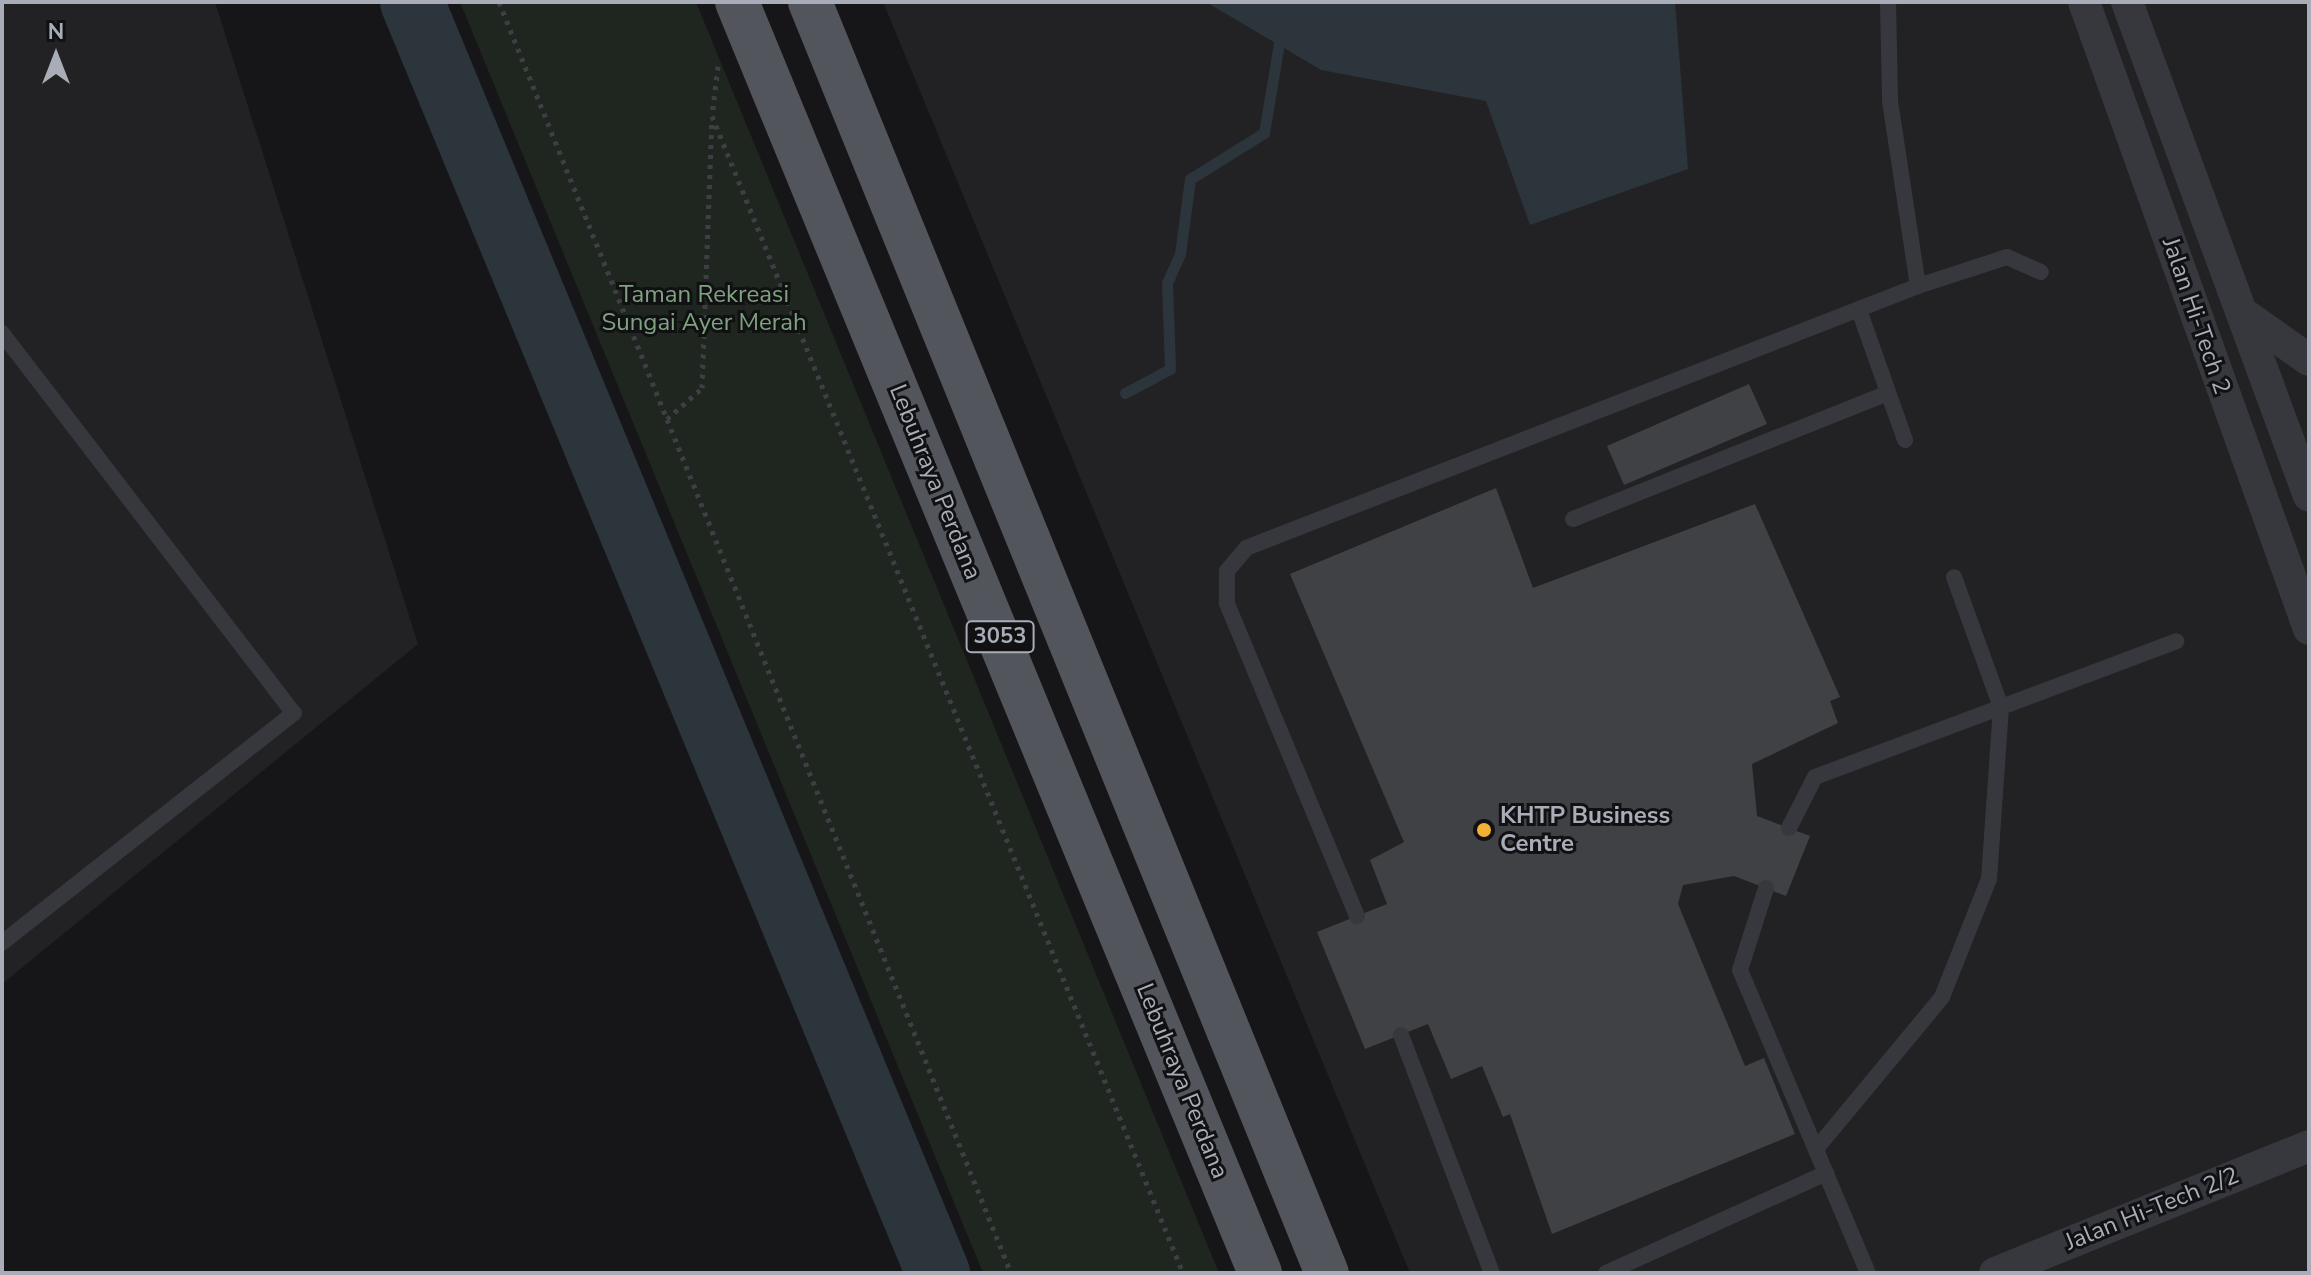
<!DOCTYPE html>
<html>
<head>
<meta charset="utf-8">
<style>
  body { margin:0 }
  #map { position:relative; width:2311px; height:1275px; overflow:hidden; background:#161618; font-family:"Nunito Sans",sans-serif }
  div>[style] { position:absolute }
  .built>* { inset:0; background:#222225 }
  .green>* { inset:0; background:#1e261f }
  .water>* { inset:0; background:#2c353c }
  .stream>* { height:11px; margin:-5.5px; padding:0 5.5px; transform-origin:5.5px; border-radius:5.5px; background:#2c353c }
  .river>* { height:64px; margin:-32px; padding:0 32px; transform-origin:32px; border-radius:32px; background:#2c353c }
  .building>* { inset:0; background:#404145 }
  .path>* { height:5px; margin-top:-2.5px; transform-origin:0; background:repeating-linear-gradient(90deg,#3d3f44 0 4px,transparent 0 10px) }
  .lane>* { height:16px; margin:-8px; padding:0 8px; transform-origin:8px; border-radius:8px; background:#37383d }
  .street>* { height:32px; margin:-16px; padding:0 16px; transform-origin:16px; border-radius:16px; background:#37383d }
  .primary>* { height:44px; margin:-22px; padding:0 22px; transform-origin:22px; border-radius:22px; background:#53555c }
  .dots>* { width:22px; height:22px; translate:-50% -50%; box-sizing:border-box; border:4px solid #111113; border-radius:50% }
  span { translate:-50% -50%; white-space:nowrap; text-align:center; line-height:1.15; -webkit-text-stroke:6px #111113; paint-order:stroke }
  .shield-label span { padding:2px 6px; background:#111113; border:2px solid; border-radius:6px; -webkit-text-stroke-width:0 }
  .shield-label { font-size:22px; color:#a8adb8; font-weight:700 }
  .park-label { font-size:24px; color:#7fa381 }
  .street-label { font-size:24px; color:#a8adb8 }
  .poi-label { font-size:24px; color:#a8adb8; font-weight:700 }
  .left { translate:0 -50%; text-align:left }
  .frame { position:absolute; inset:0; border:4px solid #a8adb8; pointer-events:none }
  .north { position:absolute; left:16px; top:16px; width:80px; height:80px; -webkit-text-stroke:6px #111113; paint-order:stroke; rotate:0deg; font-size:22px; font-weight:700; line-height:32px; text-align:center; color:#a8adb8 }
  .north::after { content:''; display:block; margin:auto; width:28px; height:36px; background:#a8adb8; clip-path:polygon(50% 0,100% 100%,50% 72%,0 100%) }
</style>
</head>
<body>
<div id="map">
  <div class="built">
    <i style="clip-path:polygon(2px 2px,215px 2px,418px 644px,2px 984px)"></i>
    <i style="clip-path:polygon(883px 2px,2309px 2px,2309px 1273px,1410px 1273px)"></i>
  </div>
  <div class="green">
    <i style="clip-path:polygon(460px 2px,696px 2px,1219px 1273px,983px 1273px)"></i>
  </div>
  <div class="water">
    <i style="clip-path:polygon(1206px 2px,1675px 2px,1688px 169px,1530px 225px,1486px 101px,1321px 70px)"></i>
  </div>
  <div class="stream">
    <i style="left:1125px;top:393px;width:51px;rotate:-28.1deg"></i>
    <i style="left:1170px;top:369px;width:86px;rotate:-92deg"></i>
    <i style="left:1167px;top:283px;width:32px;rotate:-66deg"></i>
    <i style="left:1180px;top:254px;width:76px;rotate:-82.4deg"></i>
    <i style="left:1190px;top:179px;width:87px;rotate:-31.9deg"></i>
    <i style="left:1264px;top:133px;width:133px;rotate:-80.5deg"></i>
  </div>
  <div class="river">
    <i style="left:412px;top:2px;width:1376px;rotate:67.52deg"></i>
  </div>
  <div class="building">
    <i style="clip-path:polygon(1749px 384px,1767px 424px,1624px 485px,1607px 446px)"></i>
    <i style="clip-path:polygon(1496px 488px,1533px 588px,1755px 504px,1840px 697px,1830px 701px,1838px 723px,1752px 764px,1757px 816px,1810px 836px,1786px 896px,1734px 876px,1683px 885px,1678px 904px,1745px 1066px,1764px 1058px,1795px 1134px,1552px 1234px,1510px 1114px,1503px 1117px,1482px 1066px,1451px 1079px,1428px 1024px,1365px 1049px,1317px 932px,1387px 904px,1370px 860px,1404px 842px,1290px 574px)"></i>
  </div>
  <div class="path">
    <i style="left:499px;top:2px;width:1370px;rotate:68.06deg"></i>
    <i style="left:718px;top:66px;width:50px;rotate:96.8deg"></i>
    <i style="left:712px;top:116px;width:1249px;rotate:67.85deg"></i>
    <i style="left:667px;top:419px;width:47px;rotate:-41.5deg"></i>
    <i style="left:702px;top:388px;width:268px;rotate:-87.9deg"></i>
  </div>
  <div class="lane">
    <i style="left:1888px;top:2px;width:99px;rotate:88.8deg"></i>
    <i style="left:1890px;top:101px;width:187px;rotate:81.4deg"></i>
    <i style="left:1859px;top:310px;width:138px;rotate:70.5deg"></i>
    <i style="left:2px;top:333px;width:479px;rotate:52.5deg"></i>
    <i style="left:294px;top:713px;width:372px;rotate:141.8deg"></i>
    <i style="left:1573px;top:519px;width:339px;rotate:-21.8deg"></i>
    <i style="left:1789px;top:828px;width:57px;rotate:-63deg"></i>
    <i style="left:1815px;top:777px;width:386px;rotate:-20.6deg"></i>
    <i style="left:1766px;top:888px;width:86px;rotate:107.6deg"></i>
    <i style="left:1740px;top:970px;width:329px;rotate:67.1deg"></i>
    <i style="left:1357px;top:916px;width:339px;rotate:-112.6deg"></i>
    <i style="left:1227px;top:603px;width:32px;rotate:-90deg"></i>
    <i style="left:1227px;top:571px;width:30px;rotate:-50deg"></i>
    <i style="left:1246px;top:548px;width:721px;rotate:-21.3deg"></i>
    <i style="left:1918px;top:286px;width:94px;rotate:-18deg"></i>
    <i style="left:2007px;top:257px;width:37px;rotate:24deg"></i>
    <i style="left:1401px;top:1035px;width:255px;rotate:69.1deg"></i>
    <i style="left:1816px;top:1149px;width:197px;rotate:-50.3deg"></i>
    <i style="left:1942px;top:997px;width:127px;rotate:-68.3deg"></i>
    <i style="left:1989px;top:879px;width:172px;rotate:-86deg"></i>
    <i style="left:2001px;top:707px;width:138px;rotate:-109.9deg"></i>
    <i style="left:1606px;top:1273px;width:242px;rotate:-24.4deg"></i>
  </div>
  <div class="street">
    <i style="left:2084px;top:2px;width:666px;rotate:70.26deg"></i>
    <i style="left:2127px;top:2px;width:526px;rotate:69.78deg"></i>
    <i style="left:2244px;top:314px;width:80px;rotate:35.3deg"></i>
    <i style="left:1995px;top:1273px;width:339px;rotate:-22deg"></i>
  </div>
  <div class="primary">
    <i style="left:737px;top:2px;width:1374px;rotate:67.63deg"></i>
    <i style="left:810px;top:2px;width:1372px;rotate:67.87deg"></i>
  </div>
  <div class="dots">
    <i style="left:1484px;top:830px;background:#f2b134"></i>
  </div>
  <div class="shield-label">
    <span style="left:1000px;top:637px">3053</span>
  </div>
  <div class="park-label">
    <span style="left:704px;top:309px">Taman Rekreasi<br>Sungai Ayer Merah</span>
  </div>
  <div class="street-label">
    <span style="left:2196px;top:316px;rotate:71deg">Jalan Hi-Tech 2</span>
    <span style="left:935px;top:482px;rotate:68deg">Lebuhraya Perdana</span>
    <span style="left:1182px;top:1081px;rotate:68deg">Lebuhraya Perdana</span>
    <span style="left:2152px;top:1209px;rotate:-22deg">Jalan Hi-Tech 2/2</span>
  </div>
  <div class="poi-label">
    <span class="left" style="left:1500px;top:830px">KHTP Business<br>Centre</span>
  </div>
  <div class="frame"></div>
  <div class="north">N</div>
</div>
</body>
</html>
